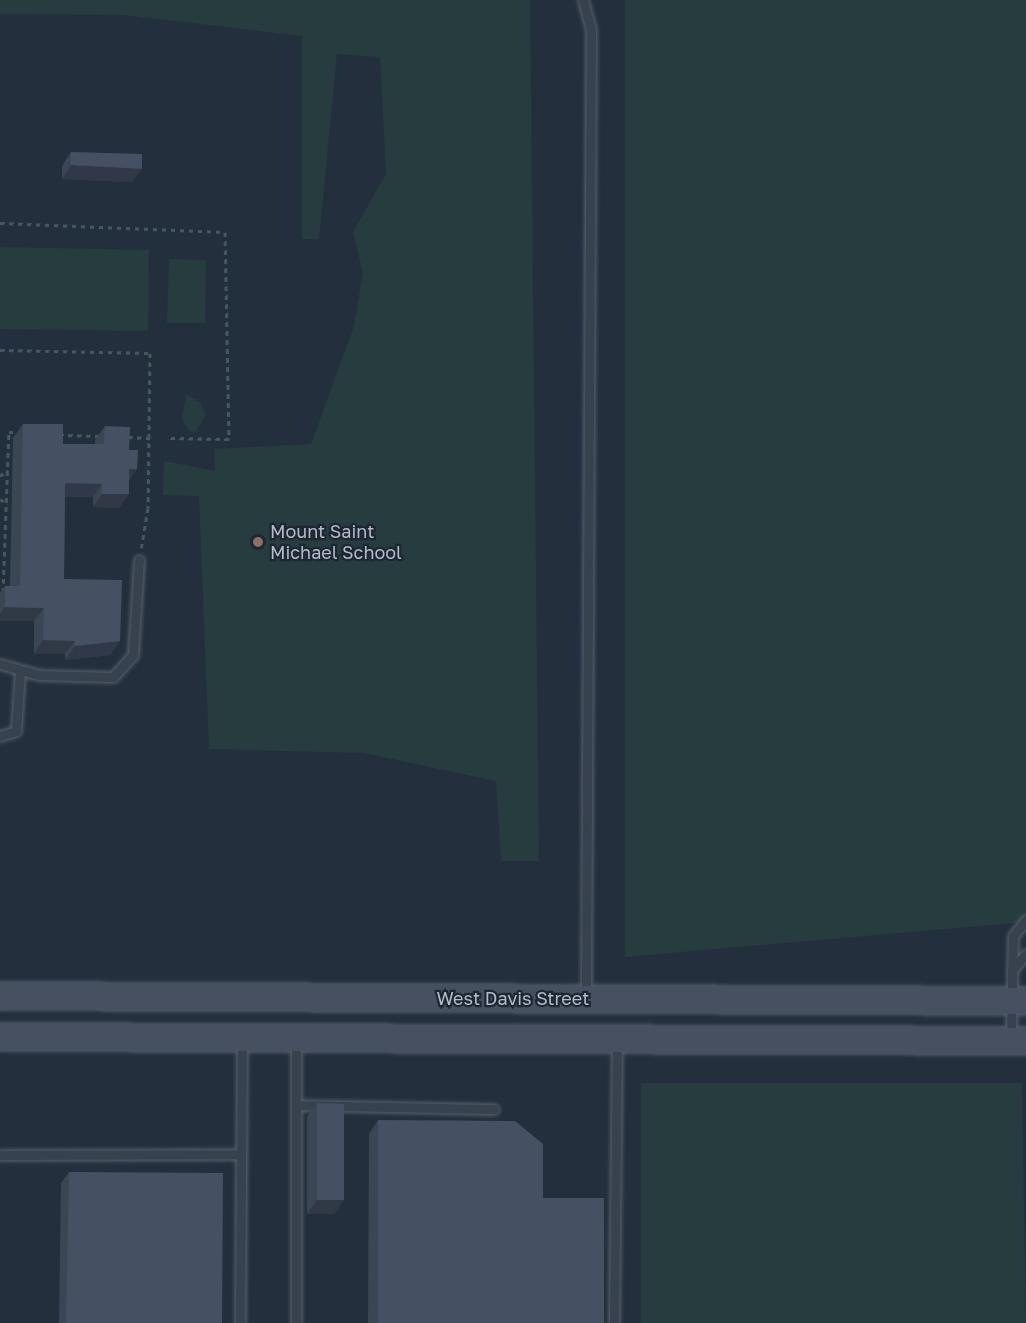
<!DOCTYPE html>
<html>
<head>
<meta charset="utf-8">
<style>
  body { margin:0 }
  #map { position:relative; width:1026px; height:1323px; overflow:hidden; background:#242f3e; font-family:"Golos Text",sans-serif }
  div>[style] { position:absolute }
  .green>* { inset:0; background:#263c3f }
  .path>* { height:3px; margin-top:-1.5px; transform-origin:0; background:repeating-linear-gradient(90deg,#44595c 0 4.5px,transparent 0 9px) }
  .roads { filter:drop-shadow(0 0 2px #565f6c) drop-shadow(0 0 2px #565f6c) }
  .lane>* { height:9px; margin:-4.5px; padding:0 4.5px; transform-origin:4.5px; border-radius:4.5px; background:#38414e }
  .secondary>* { height:26px; margin:-13px; padding:0 13px; transform-origin:13px; border-radius:13px; background:#465061 }
  .wall>* { inset:0; background:#3b4654 }
  .shaded-wall>* { inset:0; background:#303945 }
  .building>* { inset:0; background:#455162 }
  .dots>* { width:16px; height:16px; translate:-50% -50%; box-sizing:border-box; border:3px solid #1d2633; border-radius:50% }
  span { translate:-50% -50%; white-space:nowrap; text-align:center; line-height:1.15; -webkit-text-stroke:4.5px #1d2633; paint-order:stroke }
  .poi-label { font-size:18px; color:#b4bcc9 }
  .left { translate:0 -50%; text-align:left }
  .street-label { font-size:18px; color:#b4bcc9 }
</style>
</head>
<body>
<div id="map">
  <div class="green">
    <i style="clip-path:polygon(0 0,530px 0,539px 861px,501px 861px,496px 781px,364px 753px,209px 749px,199px 496px,163px 495px,164px 461px,215px 471px,214px 449px,311px 444px,354px 326px,363px 273px,353px 232px,386px 174px,380px 57px,337px 54px,319px 239px,302px 239px,302px 36px,124px 15px,0 14px)"></i>
    <i style="clip-path:polygon(625px 0,1026px 0,1026px 922px,625px 957px)"></i>
    <i style="clip-path:polygon(0 247px,149px 250px,148px 331px,0 329px)"></i>
    <i style="clip-path:polygon(169px 259px,206px 260px,205px 323px,167px 323px)"></i>
    <i style="clip-path:polygon(186px 394px,200px 402px,206px 415px,196px 432px,189px 431px,182px 419px)"></i>
    <i style="clip-path:polygon(641px 1083px,1022px 1083px,1026px 1323px,641px 1323px)"></i>
  </div>
  <div class="path">
    <i style="left:0;top:223px;width:225px;rotate:2.3deg"></i>
    <i style="left:225px;top:232px;width:207px;rotate:88.9deg"></i>
    <i style="left:229px;top:439px;width:59px;rotate:-179deg"></i>
    <i style="left:0;top:350px;width:150px;rotate:1.1deg"></i>
    <i style="left:150px;top:353px;width:155px;rotate:90.7deg"></i>
    <i style="left:148px;top:508px;width:43px;rotate:99.5deg"></i>
    <i style="left:59px;top:435px;width:41px;rotate:1.4deg"></i>
    <i style="left:128px;top:437px;width:22px;rotate:3deg"></i>
    <i style="left:0;top:476px;width:10px;rotate:-37deg"></i>
    <i style="left:0;top:499px;width:9px;rotate:36deg"></i>
    <i style="left:3px;top:592px;width:160px;rotate:-87.9deg"></i>
    <i style="left:9px;top:432px;width:10px"></i>
  </div>
  <div class="roads">
    <div class="lane">
      <i style="left:583px;top:0;width:30px;rotate:75deg"></i>
      <i style="left:591px;top:29px;width:969px;rotate:90.3deg"></i>
      <i style="left:0;top:664px;width:41px;rotate:15.8deg"></i>
      <i style="left:39px;top:675px;width:74px;rotate:1.5deg"></i>
      <i style="left:113px;top:677px;width:30px;rotate:-48deg"></i>
      <i style="left:133px;top:655px;width:95px;rotate:-86.4deg"></i>
      <i style="left:0;top:736px;width:17px;rotate:-17deg"></i>
      <i style="left:16px;top:731px;width:61px;rotate:-86.2deg"></i>
      <i style="left:1012px;top:970px;width:21px;rotate:-49deg"></i>
      <i style="left:1011px;top:1038px;width:102px;rotate:-88.9deg"></i>
      <i style="left:1013px;top:936px;width:21px;rotate:-51deg"></i>
      <i style="left:296px;top:1040px;width:283px;rotate:90deg"></i>
      <i style="left:297px;top:1105px;width:197px;rotate:1.2deg"></i>
      <i style="left:0;top:1155px;width:241px;rotate:-0.2deg"></i>
      <i style="left:240px;top:1323px;width:283px;rotate:-89.6deg"></i>
      <i style="left:614px;top:1323px;width:281px;rotate:-89.4deg"></i>
    </div>
    <div class="secondary">
      <i style="left:0;top:996px;width:1026px;rotate:0.28deg"></i>
      <i style="left:0;top:1037px;width:1026px;rotate:0.22deg"></i>
    </div>
  </div>
  <div class="wall">
    <i style="clip-path:polygon(71px 152px,132px 182px,62px 179px,62px 166px)"></i>
    <i style="clip-path:polygon(23px 424px,63px 444px,95px 444px,95px 440px,105px 426px,129px 481px,119px 508px,93px 507px,93px 497px,65px 497px,64px 579px,120px 641px,110px 655px,65px 660px,65px 654px,34px 654px,34px 621px,0 621px,0 593px,5px 586px,10px 586px,13px 438px)"></i>
    <i style="clip-path:polygon(317px 1103px,344px 1200px,334px 1214px,307px 1214px,307px 1117px)"></i>
    <i style="clip-path:polygon(378px 1120px,543px 1198px,604px 1323px,368px 1323px,369px 1134px)"></i>
    <i style="clip-path:polygon(69px 1172px,222px 1323px,59px 1323px,61px 1183px)"></i>
  </div>
  <div class="shaded-wall">
    <i style="clip-path:polygon(71px 165px,142px 169px,132px 182px,62px 179px)"></i>
    <i style="clip-path:polygon(129px 469px,137px 469px,128px 483px)"></i>
    <i style="clip-path:polygon(65px 483px,102px 484px,93px 497px,56px 497px)"></i>
    <i style="clip-path:polygon(102px 494px,129px 494px,119px 508px,93px 507px)"></i>
    <i style="clip-path:polygon(5px 607px,44px 608px,34px 621px,0 621px,0 614px)"></i>
    <i style="clip-path:polygon(43px 640px,75px 641px,65px 654px,34px 654px)"></i>
    <i style="clip-path:polygon(120px 641px,110px 655px,65px 660px,75px 646px)"></i>
    <i style="clip-path:polygon(317px 1200px,344px 1200px,334px 1214px,307px 1214px)"></i>
  </div>
  <div class="building">
    <i style="clip-path:polygon(71px 152px,142px 154px,142px 169px,71px 165px)"></i>
    <i style="clip-path:polygon(23px 424px,63px 424px,63px 444px,104px 444px,105px 426px,130px 427px,129px 450px,138px 450px,137px 469px,129px 469px,129px 494px,102px 494px,102px 484px,65px 483px,64px 579px,122px 580px,120px 641px,75px 646px,75px 641px,43px 640px,44px 608px,5px 607px,5px 586px,20px 586px)"></i>
    <i style="clip-path:polygon(317px 1103px,344px 1104px,344px 1200px,317px 1200px)"></i>
    <i style="clip-path:polygon(378px 1120px,515px 1121px,543px 1144px,543px 1198px,604px 1198px,604px 1323px,378px 1323px)"></i>
    <i style="clip-path:polygon(69px 1172px,223px 1173px,222px 1323px,66px 1323px)"></i>
  </div>
  <div class="dots">
    <i style="left:258px;top:542px;background:#8d6e63"></i>
  </div>
  <div class="poi-label">
    <span class="left" style="left:270px;top:542px">Mount Saint<br>Michael School</span>
  </div>
  <div class="street-label">
    <span style="left:513px;top:998px">West Davis Street</span>
  </div>
</div>
</body>
</html>
